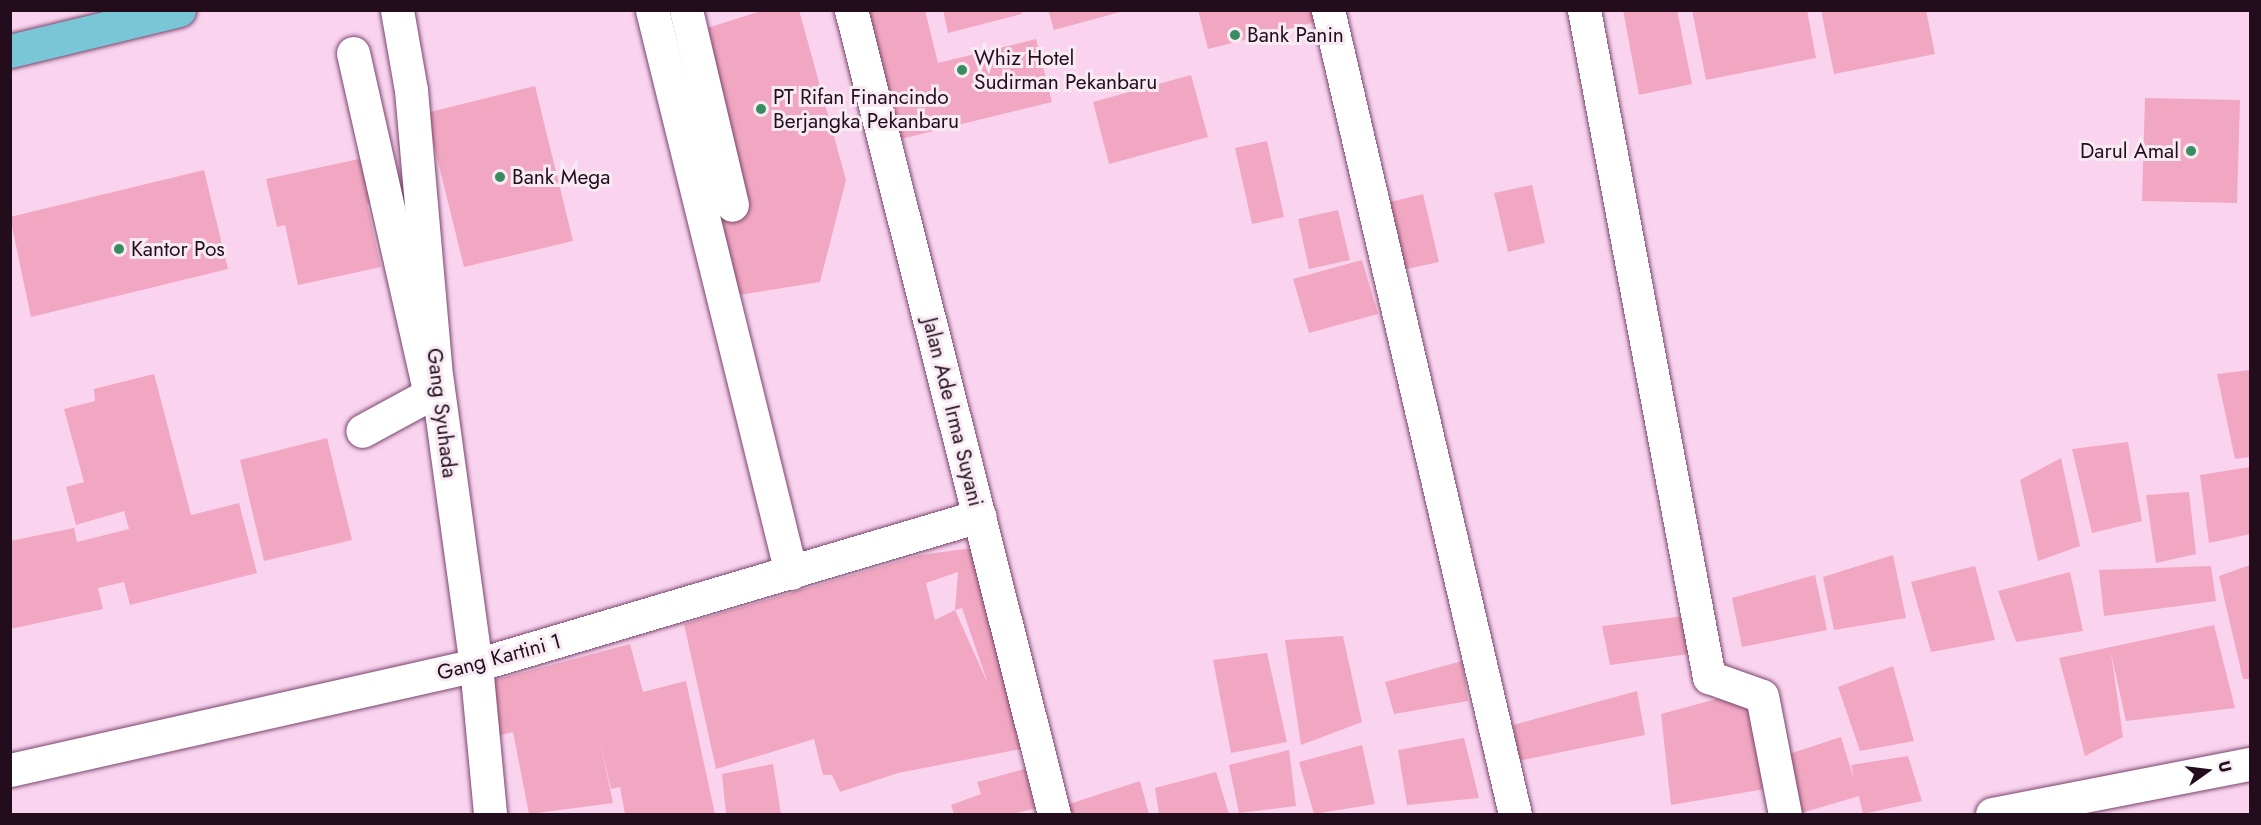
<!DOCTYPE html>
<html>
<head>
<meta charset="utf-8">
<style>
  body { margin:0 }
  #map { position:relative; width:2261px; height:825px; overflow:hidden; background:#fad4ef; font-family:Jost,sans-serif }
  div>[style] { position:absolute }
  .building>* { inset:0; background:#f1a7c1 }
  .roads { filter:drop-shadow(0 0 2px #7a456d) drop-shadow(0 0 2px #7a456d) }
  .minor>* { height:33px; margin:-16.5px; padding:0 16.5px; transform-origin:16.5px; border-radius:16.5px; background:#fff }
  .major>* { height:33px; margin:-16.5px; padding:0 16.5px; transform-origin:16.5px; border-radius:16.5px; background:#79c6d7 }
  .dots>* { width:16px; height:16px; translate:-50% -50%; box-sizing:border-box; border:3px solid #f7eaf3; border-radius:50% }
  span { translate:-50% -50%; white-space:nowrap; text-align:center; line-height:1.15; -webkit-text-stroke:6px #f7eaf3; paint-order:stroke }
  .poi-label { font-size:21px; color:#230d1d }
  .left { translate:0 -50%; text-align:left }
  .right { translate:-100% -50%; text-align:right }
  .street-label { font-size:21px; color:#230d1d }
  .frame { position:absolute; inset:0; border:12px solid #230d1d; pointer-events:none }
  .north { position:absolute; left:2177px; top:741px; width:60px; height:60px; -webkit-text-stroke:4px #f7eaf3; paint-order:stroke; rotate:76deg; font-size:16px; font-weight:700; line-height:24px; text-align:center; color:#230d1d }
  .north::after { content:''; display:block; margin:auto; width:21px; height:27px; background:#230d1d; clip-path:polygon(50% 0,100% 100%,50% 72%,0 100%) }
</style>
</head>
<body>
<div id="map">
  <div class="building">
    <i style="clip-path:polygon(764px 10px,799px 10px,846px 180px,820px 282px,739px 295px,679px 37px)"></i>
    <i style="clip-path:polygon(865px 10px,925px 10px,938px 63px,1036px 39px,1052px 102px,897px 140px)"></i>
    <i style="clip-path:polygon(943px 10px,1021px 10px,1022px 14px,948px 33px)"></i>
    <i style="clip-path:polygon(1048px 10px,1124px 10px,1124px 11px,1054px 30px)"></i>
    <i style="clip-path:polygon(1198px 10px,1322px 10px,1324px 20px,1208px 49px)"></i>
    <i style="clip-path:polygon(1623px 10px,1677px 10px,1692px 84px,1639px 95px)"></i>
    <i style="clip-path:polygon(1692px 10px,1807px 10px,1816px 58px,1706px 80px)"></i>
    <i style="clip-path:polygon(1821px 10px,1926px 10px,1935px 54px,1834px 74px)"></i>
    <i style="clip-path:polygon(1191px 75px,1208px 137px,1109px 164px,1093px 102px)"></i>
    <i style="clip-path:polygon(535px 86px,573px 241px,464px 267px,426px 113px)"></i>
    <i style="clip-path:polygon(2145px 98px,2240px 100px,2237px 203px,2142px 201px)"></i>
    <i style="clip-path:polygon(1267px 141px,1284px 217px,1252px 224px,1235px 148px)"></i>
    <i style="clip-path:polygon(373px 156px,383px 201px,367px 204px,381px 267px,298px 285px,285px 225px,277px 227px,266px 179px)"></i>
    <i style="clip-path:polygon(204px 170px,228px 269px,31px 317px,10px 217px)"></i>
    <i style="clip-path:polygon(1532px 185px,1545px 243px,1508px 252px,1494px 193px)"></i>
    <i style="clip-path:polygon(1423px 194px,1439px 262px,1397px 271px,1382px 204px)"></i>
    <i style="clip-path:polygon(1338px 210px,1350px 260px,1309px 269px,1298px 219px)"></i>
    <i style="clip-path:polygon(1362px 260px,1378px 314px,1309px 333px,1293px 279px)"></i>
    <i style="clip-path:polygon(2250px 370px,2250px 457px,2235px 459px,2217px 374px)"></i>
    <i style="clip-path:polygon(154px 374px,191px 515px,239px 503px,257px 573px,130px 605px,124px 582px,98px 588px,103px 609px,10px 629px,10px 541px,74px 528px,77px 542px,129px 529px,124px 511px,76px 525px,66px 487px,84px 482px,64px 409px,95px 401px,94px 389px)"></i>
    <i style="clip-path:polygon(327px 438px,352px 540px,264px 561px,240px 460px)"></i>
    <i style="clip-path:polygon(2128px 442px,2142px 521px,2092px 533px,2072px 449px)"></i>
    <i style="clip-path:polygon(2061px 458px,2080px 546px,2038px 561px,2020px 480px)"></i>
    <i style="clip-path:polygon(2250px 467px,2250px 534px,2209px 543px,2200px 475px)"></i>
    <i style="clip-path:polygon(2189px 492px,2196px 554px,2156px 563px,2146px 495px)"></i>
    <i style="clip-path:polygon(evenodd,972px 548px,1026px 748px,898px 773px,840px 792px,832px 775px,823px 775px,814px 739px,716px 769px,684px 624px,920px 555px,972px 548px,958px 572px,955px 610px,962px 608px,988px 684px,955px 610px,935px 620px,926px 583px,958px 572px)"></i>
    <i style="clip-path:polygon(1893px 555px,1906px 618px,1834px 630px,1823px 577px)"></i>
    <i style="clip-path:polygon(2250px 565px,2250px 679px,2243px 679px,2219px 576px)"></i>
    <i style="clip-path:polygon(1975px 566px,1995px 640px,1931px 652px,1911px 582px)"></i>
    <i style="clip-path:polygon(2211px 566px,2216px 601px,2104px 616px,2099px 570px)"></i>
    <i style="clip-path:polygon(2070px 572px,2083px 631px,2016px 642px,1998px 591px)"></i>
    <i style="clip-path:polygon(1815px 575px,1827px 630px,1742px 647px,1732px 598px)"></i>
    <i style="clip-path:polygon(1685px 616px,1696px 653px,1610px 665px,1602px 626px)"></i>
    <i style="clip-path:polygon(2214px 625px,2235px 708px,2126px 721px,2111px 653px,2123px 737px,2085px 756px,2059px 658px)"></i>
    <i style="clip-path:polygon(1343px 636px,1362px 722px,1301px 745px,1285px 640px)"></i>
    <i style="clip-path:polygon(630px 644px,643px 692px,686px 681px,715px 814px,625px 814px,620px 787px,611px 789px,600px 741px,613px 803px,529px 814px,513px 732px,497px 736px,491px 681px)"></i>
    <i style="clip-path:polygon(1267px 653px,1287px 742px,1231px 753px,1213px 660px)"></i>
    <i style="clip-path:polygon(1462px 661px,1468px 701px,1394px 714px,1385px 682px)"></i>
    <i style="clip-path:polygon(1893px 666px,1914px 741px,1860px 751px,1838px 687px)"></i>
    <i style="clip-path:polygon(1637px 691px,1645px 735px,1518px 761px,1513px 725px)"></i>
    <i style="clip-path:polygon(1746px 691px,1765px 789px,1671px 805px,1661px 714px)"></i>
    <i style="clip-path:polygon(1841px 737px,1854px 780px,1851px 765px,1908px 756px,1922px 801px,1863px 814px,1859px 796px,1798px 814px,1783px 756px)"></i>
    <i style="clip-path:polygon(1464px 738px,1479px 798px,1407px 805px,1398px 750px)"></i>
    <i style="clip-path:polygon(1362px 745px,1375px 804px,1314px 814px,1299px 762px)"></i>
    <i style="clip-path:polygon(1289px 750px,1296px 806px,1239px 813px,1229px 765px)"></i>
    <i style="clip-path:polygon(773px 764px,781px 814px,726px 814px,722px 774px)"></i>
    <i style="clip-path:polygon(1032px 767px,1041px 807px,1013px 814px,954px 814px,951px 805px,981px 794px,977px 782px)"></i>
    <i style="clip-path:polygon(1216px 772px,1229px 814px,1159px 814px,1155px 788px)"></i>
    <i style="clip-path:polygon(1140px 781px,1149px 814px,1069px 814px,1066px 805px)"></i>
  </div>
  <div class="roads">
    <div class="minor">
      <i style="left:397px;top:10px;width:81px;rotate:80.1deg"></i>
      <i style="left:411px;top:90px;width:278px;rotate:85deg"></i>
      <i style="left:435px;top:367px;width:301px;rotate:82.2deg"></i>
      <i style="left:476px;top:665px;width:150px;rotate:84.6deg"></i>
      <i style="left:652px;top:10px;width:580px;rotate:76.13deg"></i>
      <i style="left:686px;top:10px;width:200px;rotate:76.7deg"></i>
      <i style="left:851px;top:10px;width:829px;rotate:75.83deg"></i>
      <i style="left:1328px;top:10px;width:825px;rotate:76.91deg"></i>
      <i style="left:1584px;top:10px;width:679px;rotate:79.39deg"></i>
      <i style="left:1709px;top:677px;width:56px;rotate:19.7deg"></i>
      <i style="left:1762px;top:696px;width:120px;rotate:79deg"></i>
      <i style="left:353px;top:53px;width:350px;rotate:77.3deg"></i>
      <i style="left:430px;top:394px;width:77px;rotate:151.4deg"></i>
      <i style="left:10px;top:770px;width:478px;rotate:-12.7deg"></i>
      <i style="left:476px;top:665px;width:525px;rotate:-16.5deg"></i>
      <i style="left:1992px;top:814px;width:263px;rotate:-11deg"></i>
    </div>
    <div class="major">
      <i style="left:10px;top:51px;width:174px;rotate:-13.6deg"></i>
    </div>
  </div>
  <div class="dots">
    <i style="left:1235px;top:35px;background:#388d60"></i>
    <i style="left:962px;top:70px;background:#388d60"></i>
    <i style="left:761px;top:109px;background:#388d60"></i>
    <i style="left:2191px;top:151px;background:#388d60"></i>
    <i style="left:500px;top:177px;background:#388d60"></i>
    <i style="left:119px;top:249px;background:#388d60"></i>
  </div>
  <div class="poi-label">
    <span class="left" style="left:1247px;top:35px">Bank Panin</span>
    <span class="left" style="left:974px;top:70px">Whiz Hotel<br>Sudirman Pekanbaru</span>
    <span class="left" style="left:773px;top:109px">PT Rifan Financindo<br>Berjangka Pekanbaru</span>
    <span class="right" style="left:2179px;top:151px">Darul Amal</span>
    <span class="left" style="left:512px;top:177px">Bank Mega</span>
    <span class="left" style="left:131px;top:249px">Kantor Pos</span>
  </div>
  <div class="street-label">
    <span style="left:953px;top:412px;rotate:76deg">Jalan Ade Irma Suyani</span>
    <span style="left:442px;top:413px;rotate:83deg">Gang Syuhada</span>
    <span style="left:499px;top:657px;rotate:-15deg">Gang Kartini 1</span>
  </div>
  <div class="frame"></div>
  <div class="north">U</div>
</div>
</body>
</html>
